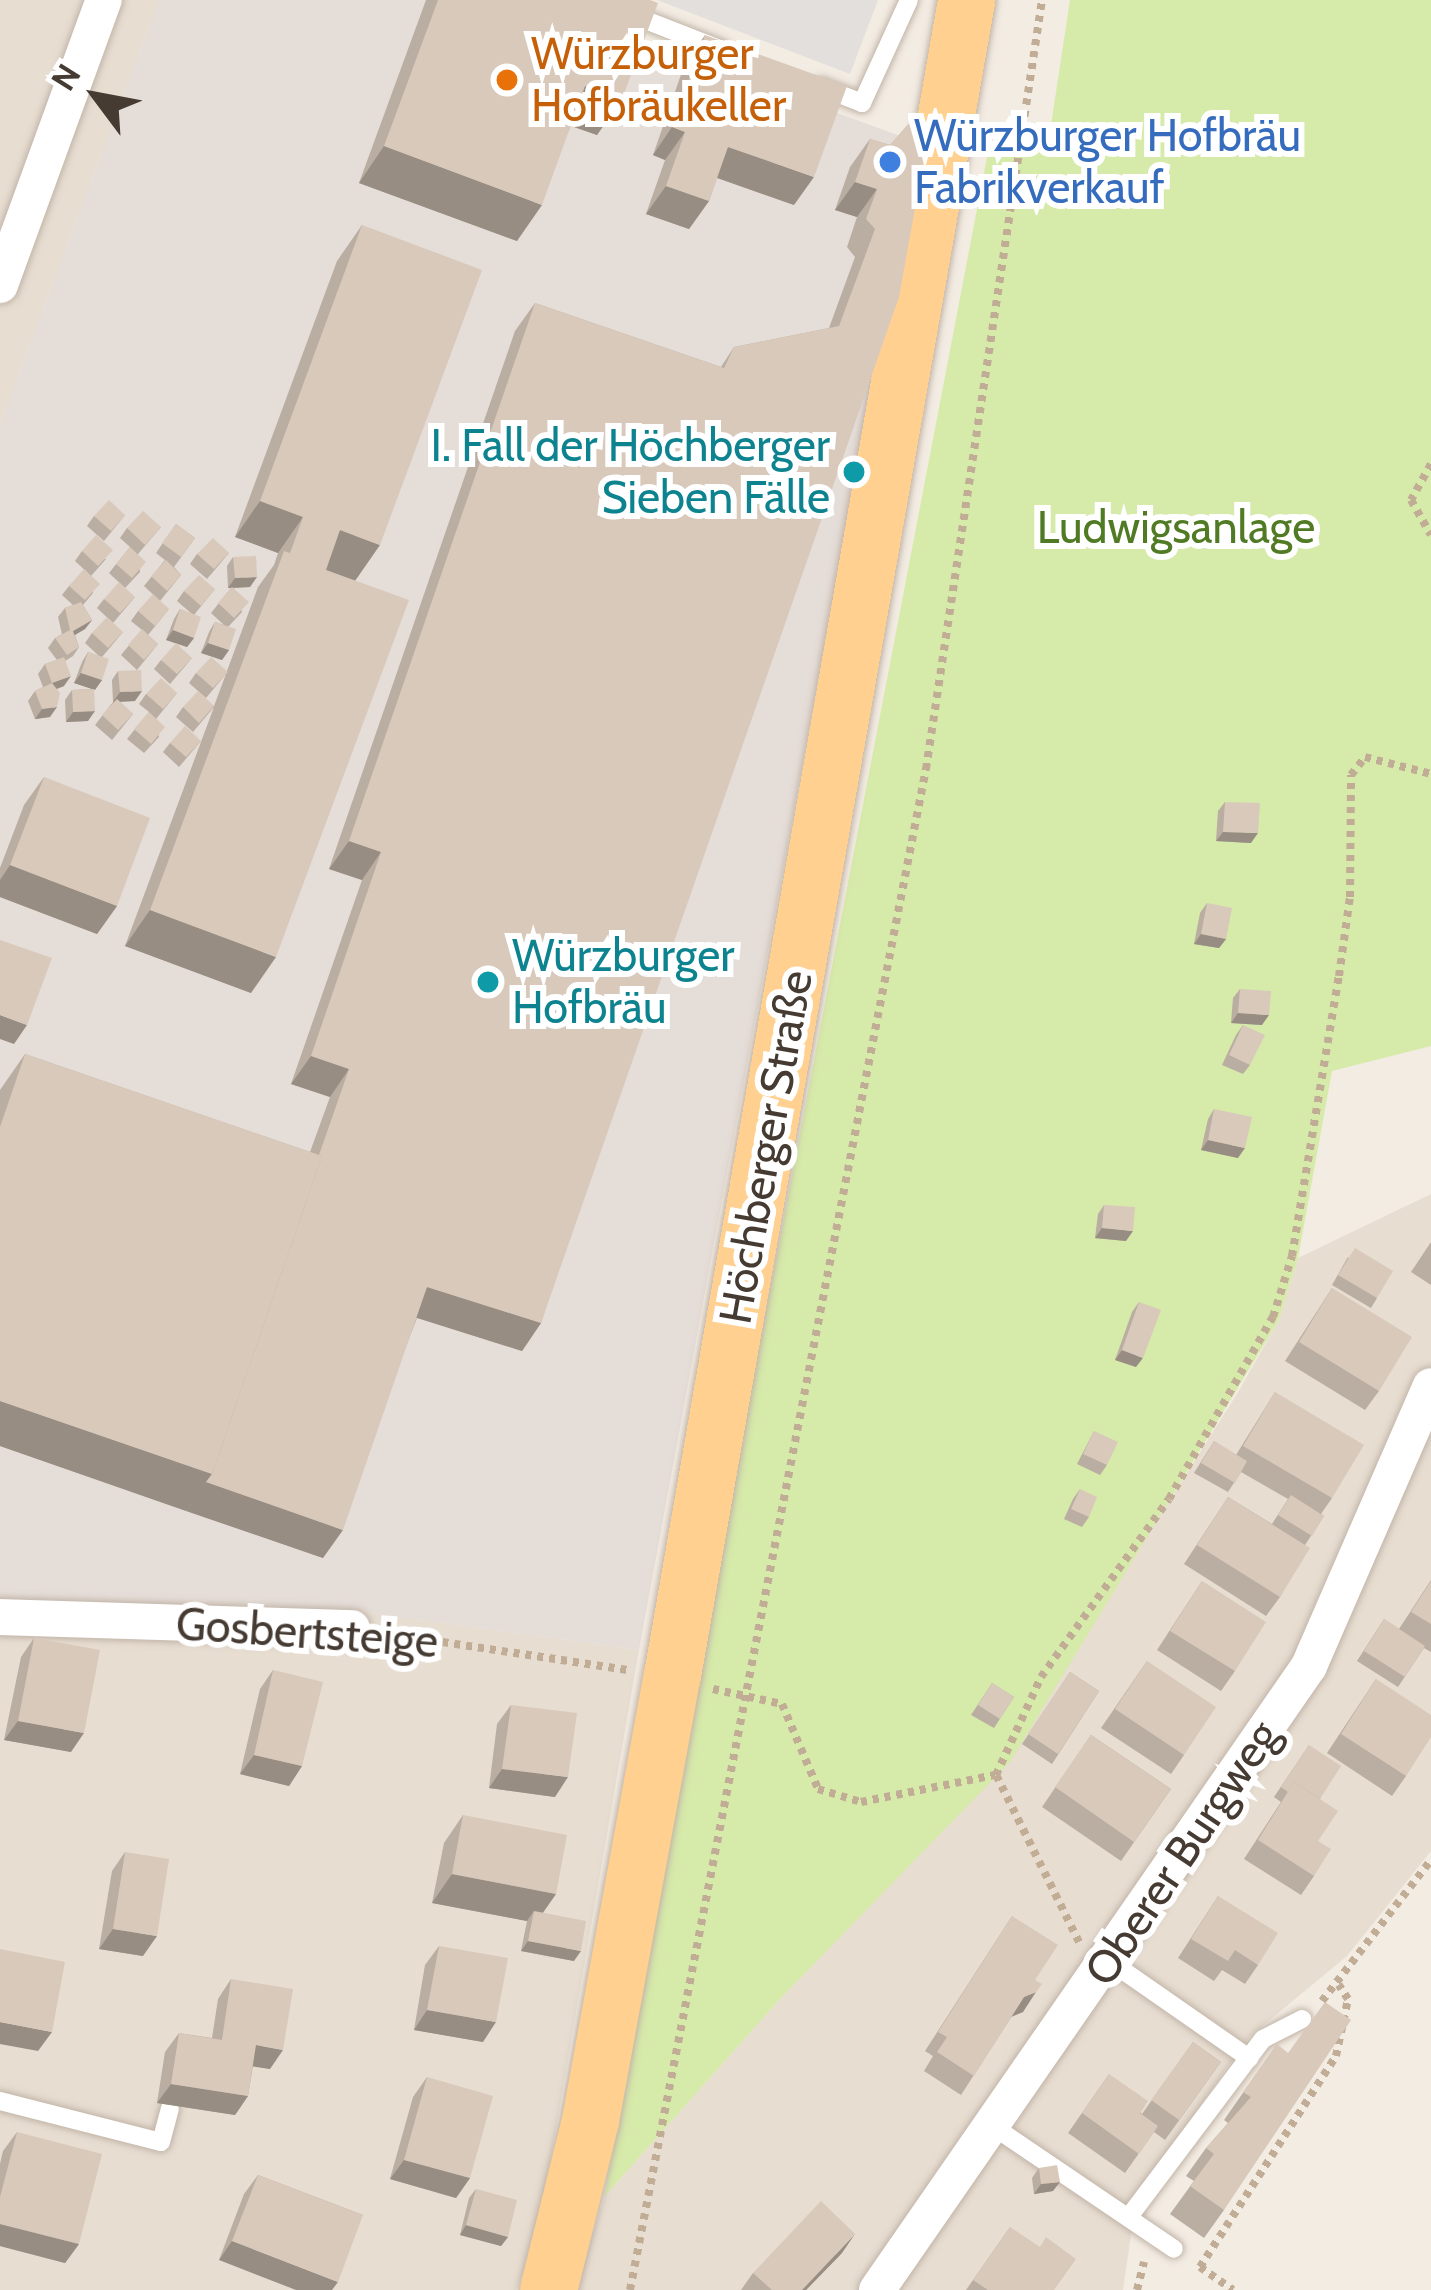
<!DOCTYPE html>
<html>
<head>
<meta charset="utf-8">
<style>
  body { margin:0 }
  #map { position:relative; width:1431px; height:2290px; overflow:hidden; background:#f3ece3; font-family:Cabin,sans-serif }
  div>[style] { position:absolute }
  .residential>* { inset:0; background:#e7ddd1 }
  .industrial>* { inset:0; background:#e5ddd8 }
  .green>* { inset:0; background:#d6eaa9 }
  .parking>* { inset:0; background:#e3dfdc }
  .path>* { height:8px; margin-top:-4px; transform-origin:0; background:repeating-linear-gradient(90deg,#c1ac96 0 6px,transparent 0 12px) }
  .roads { filter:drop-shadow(0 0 3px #c2b5a8) drop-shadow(0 0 3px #c2b5a8) }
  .lane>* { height:18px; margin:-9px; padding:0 9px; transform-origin:9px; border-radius:9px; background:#fff }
  .street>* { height:36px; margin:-18px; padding:0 18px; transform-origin:18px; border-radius:18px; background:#fff }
  .primary>* { height:57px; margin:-28.5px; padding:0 28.5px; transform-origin:28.5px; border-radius:28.5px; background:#ffd090 }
  .wall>* { inset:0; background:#baada1 }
  .shaded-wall>* { inset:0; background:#978d83 }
  .building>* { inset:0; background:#d8c9bb }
  .dots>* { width:33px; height:33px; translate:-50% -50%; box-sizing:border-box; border:6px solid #fff; border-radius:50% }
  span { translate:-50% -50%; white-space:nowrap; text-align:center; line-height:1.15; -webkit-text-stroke:12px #fff; paint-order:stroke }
  .food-label { font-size:45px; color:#c56008 }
  .left { translate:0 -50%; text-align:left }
  .shop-label { font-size:45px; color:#366cbe }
  .culture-label { font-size:45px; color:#0d838f }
  .right { translate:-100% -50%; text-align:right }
  .park-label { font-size:45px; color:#507a23 }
  .street-label { font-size:45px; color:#453b33 }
  .north { position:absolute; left:36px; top:36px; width:120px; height:120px; -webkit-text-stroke:9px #fff; paint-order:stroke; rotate:302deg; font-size:33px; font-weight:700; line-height:48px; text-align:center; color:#453b33 }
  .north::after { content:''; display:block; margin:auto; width:42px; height:54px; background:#453b33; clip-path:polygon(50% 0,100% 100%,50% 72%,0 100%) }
</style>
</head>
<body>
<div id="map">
  <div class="residential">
    <i style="clip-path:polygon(0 0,159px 0,0 424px)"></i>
    <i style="clip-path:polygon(1431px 1194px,1431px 1851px,1347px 1956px,1248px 2038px,1137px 2195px,1123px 2290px,576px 2290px,604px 2197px,779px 2000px,1106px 1600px,1237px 1394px,1279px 1320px,1298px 1258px)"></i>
    <i style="clip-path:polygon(0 1601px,355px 1611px,639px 1650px,537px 2237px,516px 2290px,0 2290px)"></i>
  </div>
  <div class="industrial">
    <i style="clip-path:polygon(159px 0,526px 0,917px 142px,639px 1650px,355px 1611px,0 1601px,0 424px)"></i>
  </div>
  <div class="green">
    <i style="clip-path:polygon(1070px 0,1431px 0,1431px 1046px,1332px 1071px,1298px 1258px,1279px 1320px,1010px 1762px,779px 2000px,604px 2197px,692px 1697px,988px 152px,1051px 125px)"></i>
  </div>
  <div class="parking">
    <i style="clip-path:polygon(657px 0,878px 0,850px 74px)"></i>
  </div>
  <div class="path">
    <i style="left:1431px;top:464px;width:41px;rotate:119.1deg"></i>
    <i style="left:1411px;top:500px;width:40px;rotate:60.3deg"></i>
    <i style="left:383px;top:1633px;width:249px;rotate:8.6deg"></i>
    <i style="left:713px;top:1689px;width:71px;rotate:12.3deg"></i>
    <i style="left:782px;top:1704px;width:92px;rotate:67deg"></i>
    <i style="left:818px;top:1789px;width:45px;rotate:16.8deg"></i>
    <i style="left:861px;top:1802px;width:137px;rotate:-11.4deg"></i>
    <i style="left:1079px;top:1942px;width:186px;rotate:-116.4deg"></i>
    <i style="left:996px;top:1775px;width:108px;rotate:-65.3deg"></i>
    <i style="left:1041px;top:1677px;width:219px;rotate:-54.3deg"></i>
    <i style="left:1169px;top:1499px;width:210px;rotate:-60.3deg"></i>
    <i style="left:1273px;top:1317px;width:64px;rotate:-72.7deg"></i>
    <i style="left:1292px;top:1256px;width:284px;rotate:-80.5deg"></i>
    <i style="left:1339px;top:976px;width:80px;rotate:-82.1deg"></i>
    <i style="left:1350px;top:897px;width:122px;rotate:-89.5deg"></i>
    <i style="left:1351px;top:775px;width:23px;rotate:-52deg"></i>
    <i style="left:1365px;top:757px;width:68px;rotate:14.4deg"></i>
    <i style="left:1322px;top:2001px;width:178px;rotate:-52.3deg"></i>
    <i style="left:1200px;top:2267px;width:251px;rotate:-57.2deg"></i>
    <i style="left:1336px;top:2056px;width:58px;rotate:-78.1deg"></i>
    <i style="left:1348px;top:1999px;width:17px;rotate:-123deg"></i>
    <i style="left:1200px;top:2267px;width:40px;rotate:34.9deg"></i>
    <i style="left:630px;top:2290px;width:1550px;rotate:-78.99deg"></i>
    <i style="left:926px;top:769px;width:778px;rotate:-81.42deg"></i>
    <i style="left:1137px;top:2290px;width:29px;rotate:-76deg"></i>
  </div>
  <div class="roads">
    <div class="lane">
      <i style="left:594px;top:0;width:137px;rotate:21.3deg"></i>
      <i style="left:821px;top:87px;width:44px;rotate:21.3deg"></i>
      <i style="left:862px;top:103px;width:113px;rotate:-65.5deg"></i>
      <i style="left:1108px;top:1960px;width:172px;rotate:34.8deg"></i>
      <i style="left:0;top:2101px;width:166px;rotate:14.3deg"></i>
      <i style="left:161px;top:2142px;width:34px;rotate:-75deg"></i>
      <i style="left:994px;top:2127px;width:217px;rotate:34.1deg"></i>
      <i style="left:1131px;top:2214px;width:219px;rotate:-53deg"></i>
      <i style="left:1263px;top:2039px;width:44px;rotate:-27.1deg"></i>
    </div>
    <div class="street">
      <i style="left:0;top:285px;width:303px;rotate:-70deg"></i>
      <i style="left:0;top:1617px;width:352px;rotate:1.8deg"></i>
      <i style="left:877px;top:2290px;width:759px;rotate:-55.3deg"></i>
      <i style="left:1309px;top:1666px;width:305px;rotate:-66.5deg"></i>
    </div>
    <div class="primary">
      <i style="left:548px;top:2290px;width:175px;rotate:-76.1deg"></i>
      <i style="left:590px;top:2120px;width:452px;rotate:-79.6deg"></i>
      <i style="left:672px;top:1675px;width:1701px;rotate:-80.04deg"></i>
    </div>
  </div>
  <div class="wall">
    <i style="clip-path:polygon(426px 0,650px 0,622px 99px,597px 135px,571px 126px,517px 241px,359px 183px)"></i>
    <i style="clip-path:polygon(705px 35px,794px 205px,717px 178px,709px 201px,689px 229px,646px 214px,665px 160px,653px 155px,685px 63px)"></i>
    <i style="clip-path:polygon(912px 120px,541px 1323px,522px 1351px,417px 1318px,323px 1558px,0 1446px,0 1090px,25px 1054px,310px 1152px,330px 1097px,291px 1084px,362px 880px,329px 869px,515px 331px,535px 303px,721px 367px,734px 347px,829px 328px,855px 257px,847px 247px,857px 217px,835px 210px,850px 167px,870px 139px,890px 145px)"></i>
    <i style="clip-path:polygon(362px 225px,355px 580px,251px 993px,125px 946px,214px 707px,193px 732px,176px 717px,183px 707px,214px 706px,226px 674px,206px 698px,189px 683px,196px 673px,227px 671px,258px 587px,274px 565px,278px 553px,235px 537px,337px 261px)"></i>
    <i style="clip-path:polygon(125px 515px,104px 541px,87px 526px,94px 516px)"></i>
    <i style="clip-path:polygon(176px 524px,195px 538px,174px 567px,181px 575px,160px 601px,144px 586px,165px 560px,156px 553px)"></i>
    <i style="clip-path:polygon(161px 527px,138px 554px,140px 572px,125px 588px,109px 573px,130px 547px,120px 538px,127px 528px)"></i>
    <i style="clip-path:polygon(82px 551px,106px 559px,91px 576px,93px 593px,83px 605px,92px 620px,85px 629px,75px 635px,79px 647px,73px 656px,65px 661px,64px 686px,57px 689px,50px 717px,35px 719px,28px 701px,35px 691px,43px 687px,38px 674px,45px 664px,57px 660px,48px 648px,55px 638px,62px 634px,58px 617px,65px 608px,73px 605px,62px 595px,69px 586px,87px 572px,75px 561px)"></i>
    <i style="clip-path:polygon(229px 553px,207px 579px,190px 564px,197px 554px)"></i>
    <i style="clip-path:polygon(233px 557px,250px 587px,234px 588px,242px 612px,228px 627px,229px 650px,222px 660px,201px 653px,209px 632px,215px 622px,224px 625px,211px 613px,231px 588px,228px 588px,227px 566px)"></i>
    <i style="clip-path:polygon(215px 589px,194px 615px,194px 638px,187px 647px,166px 640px,174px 619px,180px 609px,192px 614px,177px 601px,184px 591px)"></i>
    <i style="clip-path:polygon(135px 597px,113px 623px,97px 608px,104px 599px)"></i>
    <i style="clip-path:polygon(169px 609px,148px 635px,158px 644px,137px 670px,121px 655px,142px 630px,131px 621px,138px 611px)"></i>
    <i style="clip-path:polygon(123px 632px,102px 657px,102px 680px,94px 690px,88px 721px,66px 722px,65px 700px,72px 690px,92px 689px,74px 683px,82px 662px,88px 652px,99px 656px,85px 643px,92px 633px)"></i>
    <i style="clip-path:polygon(192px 658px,170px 684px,154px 669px,161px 660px)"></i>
    <i style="clip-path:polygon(118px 671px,135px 701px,120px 702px,133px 714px,112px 740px,95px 725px,113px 702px,112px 680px)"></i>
    <i style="clip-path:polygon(177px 693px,156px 719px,159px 737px,144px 753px,127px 739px,149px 712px,139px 704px,146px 694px)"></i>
    <i style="clip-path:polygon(201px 741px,179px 767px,163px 752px,170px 743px)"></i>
    <i style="clip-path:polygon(44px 777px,117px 906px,97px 934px,0 897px,0 868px,24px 805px)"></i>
    <i style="clip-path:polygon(1225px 802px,1251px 843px,1216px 841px,1218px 811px)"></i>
    <i style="clip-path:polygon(1207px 903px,1226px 939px,1219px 948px,1194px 944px,1200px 913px)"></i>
    <i style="clip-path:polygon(1240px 989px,1262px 1025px,1231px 1023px,1233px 998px)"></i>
    <i style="clip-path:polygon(1243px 1025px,1250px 1065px,1243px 1074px,1222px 1065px,1236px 1035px)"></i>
    <i style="clip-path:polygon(1214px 1109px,1238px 1158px,1201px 1150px,1208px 1119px)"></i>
    <i style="clip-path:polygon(1104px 1205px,1126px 1241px,1095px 1238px,1098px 1214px)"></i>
    <i style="clip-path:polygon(1431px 1242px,1431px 1285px,1411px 1272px)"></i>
    <i style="clip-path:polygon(1348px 1257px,1377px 1298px,1371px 1308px,1332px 1285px)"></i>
    <i style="clip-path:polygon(1332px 1288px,1379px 1391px,1365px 1410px,1285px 1361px)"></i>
    <i style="clip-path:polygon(1139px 1302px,1136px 1367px,1115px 1360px,1132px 1312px)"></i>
    <i style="clip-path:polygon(1275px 1392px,1332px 1498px,1321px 1514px,1324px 1516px,1305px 1545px,1280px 1597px,1266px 1616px,1184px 1564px,1228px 1497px,1272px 1524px,1288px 1499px,1241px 1472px,1228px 1492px,1194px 1473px,1214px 1441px,1236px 1455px)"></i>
    <i style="clip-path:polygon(1094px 1431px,1107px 1465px,1100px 1475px,1077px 1464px)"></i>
    <i style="clip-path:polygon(1080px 1489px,1089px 1517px,1082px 1527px,1064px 1519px,1073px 1499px)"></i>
    <i style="clip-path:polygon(1431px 1580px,1431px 1652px,1424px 1648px,1398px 1687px,1357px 1661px,1384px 1619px,1399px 1629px)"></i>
    <i style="clip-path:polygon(1202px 1581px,1235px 1671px,1221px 1691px,1157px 1650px)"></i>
    <i style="clip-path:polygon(34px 1638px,71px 1752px,4px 1740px,21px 1657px)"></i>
    <i style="clip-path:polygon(1147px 1661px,1184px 1755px,1171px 1774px,1101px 1728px)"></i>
    <i style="clip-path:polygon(273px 1670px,302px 1766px,289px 1786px,240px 1774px,260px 1689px)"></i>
    <i style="clip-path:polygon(1070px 1672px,1099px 1691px,1052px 1764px,1022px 1744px)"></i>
    <i style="clip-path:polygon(1376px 1679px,1406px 1776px,1392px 1796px,1327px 1753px)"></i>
    <i style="clip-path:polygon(992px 1683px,1014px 1697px,994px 1728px,971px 1715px)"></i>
    <i style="clip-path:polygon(511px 1705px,555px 1797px,489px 1788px,497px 1724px)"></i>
    <i style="clip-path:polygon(1091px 1735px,1171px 1789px,1121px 1861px,1042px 1807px)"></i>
    <i style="clip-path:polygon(1309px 1745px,1320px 1799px,1318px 1841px,1314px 1876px,1301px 1895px,1244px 1859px,1281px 1802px,1274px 1797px)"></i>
    <i style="clip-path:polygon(463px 1815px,556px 1894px,543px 1913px,574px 1961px,521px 1951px,527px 1921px,432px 1903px,444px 1843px)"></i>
    <i style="clip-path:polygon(125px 1852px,143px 1956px,99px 1949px,112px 1871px)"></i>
    <i style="clip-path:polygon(1218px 1896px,1258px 1965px,1245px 1984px,1222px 1970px,1214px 1981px,1178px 1958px)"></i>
    <i style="clip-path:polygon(1012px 1916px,1035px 1980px,1023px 2012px,1012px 2016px,961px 2095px,924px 2071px,933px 2056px,925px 2051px)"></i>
    <i style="clip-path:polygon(439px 1946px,483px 2042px,414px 2030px,425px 1965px)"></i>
    <i style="clip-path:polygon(231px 1979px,270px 2069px,253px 2066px,248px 2096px,235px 2115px,157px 2103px,165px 2052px,179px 2033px,212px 2038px,218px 1999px)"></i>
    <i style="clip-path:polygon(1193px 2042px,1221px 2062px,1165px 2140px,1154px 2132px,1125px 2173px,1068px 2133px,1109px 2074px,1142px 2114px)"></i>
    <i style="clip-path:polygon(1277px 2044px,1224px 2210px,1204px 2238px,1170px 2214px,1194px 2181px,1186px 2176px,1206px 2148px,1228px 2123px,1224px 2120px)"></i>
    <i style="clip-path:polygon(427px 2077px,470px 2178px,456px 2198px,390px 2179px,413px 2097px)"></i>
    <i style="clip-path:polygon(17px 2132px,79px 2244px,65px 2263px,0 2246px,0 2164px,3px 2151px)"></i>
    <i style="clip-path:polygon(1039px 2168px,1053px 2191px,1034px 2194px,1032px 2178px)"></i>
    <i style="clip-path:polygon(258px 2175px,363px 2215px,219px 2260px,244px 2194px)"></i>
    <i style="clip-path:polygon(476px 2189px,508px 2237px,501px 2246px,460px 2235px,469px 2198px)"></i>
    <i style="clip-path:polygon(1010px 2227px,1054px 2290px,966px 2290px)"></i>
    <i style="clip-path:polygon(842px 2253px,806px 2290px,741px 2290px,753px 2273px)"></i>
  </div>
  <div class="shaded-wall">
    <i style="clip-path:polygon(585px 86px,622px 99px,597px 135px,560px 122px)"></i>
    <i style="clip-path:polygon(672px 127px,685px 132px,665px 160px,653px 155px)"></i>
    <i style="clip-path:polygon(384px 146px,542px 205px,517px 241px,359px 183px)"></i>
    <i style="clip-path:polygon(728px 147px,814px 177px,794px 205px,709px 175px)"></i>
    <i style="clip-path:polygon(855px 182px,877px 189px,857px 217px,835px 210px)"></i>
    <i style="clip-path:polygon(666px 186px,709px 201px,689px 229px,646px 214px)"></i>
    <i style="clip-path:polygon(260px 501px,303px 517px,278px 553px,235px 537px)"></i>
    <i style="clip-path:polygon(340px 530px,380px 545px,355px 581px,315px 566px)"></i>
    <i style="clip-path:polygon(257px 577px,250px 587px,228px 588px,235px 578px)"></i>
    <i style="clip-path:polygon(92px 620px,85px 629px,66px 640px,73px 631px)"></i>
    <i style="clip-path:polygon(173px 630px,194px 638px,187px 647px,166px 640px)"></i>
    <i style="clip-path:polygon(208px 643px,229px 650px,222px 660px,201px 653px)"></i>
    <i style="clip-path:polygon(81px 673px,102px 680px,95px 690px,74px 683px)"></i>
    <i style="clip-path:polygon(71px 676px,64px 686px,45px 693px,52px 683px)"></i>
    <i style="clip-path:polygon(142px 691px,135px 701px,113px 702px,120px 692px)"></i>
    <i style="clip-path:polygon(57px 707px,50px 717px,35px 719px,42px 709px)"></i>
    <i style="clip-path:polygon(95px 711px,88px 721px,66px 722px,73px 712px)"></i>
    <i style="clip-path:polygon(1223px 832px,1258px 833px,1251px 843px,1216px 841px)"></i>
    <i style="clip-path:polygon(349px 841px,381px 852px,362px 880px,329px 869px)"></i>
    <i style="clip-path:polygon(10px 865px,117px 906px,97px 934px,0 897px,0 880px)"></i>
    <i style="clip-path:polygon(150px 910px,276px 957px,251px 993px,125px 946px)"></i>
    <i style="clip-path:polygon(1201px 934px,1226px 939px,1219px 948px,1194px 944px)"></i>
    <i style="clip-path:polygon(1238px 1013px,1269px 1015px,1262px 1025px,1231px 1023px)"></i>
    <i style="clip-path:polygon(0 1015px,27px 1025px,14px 1044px,0 1039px)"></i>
    <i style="clip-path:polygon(311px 1056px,349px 1069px,330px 1097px,291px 1084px)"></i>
    <i style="clip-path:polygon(1208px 1140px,1245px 1148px,1238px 1158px,1201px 1150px)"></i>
    <i style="clip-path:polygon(1102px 1228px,1133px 1231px,1126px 1241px,1095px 1238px)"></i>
    <i style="clip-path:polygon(427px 1287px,541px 1323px,522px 1351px,408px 1315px)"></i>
    <i style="clip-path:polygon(1122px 1350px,1143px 1358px,1136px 1367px,1115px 1360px)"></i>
    <i style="clip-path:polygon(0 1401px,212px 1474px,186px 1511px,0 1446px)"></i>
    <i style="clip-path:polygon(206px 1482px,343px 1530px,323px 1558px,186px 1511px)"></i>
    <i style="clip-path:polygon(18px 1721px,84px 1733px,71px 1752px,4px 1740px)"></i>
    <i style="clip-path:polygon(254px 1755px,302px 1766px,289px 1786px,240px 1774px)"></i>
    <i style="clip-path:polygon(502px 1769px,568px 1777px,555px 1797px,489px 1788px)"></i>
    <i style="clip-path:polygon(452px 1874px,556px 1894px,536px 1922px,534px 1911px,527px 1921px,432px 1903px)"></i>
    <i style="clip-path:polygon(113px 1929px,157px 1936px,143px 1956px,99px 1949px)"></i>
    <i style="clip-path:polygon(528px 1941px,581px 1951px,574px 1961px,521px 1951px)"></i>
    <i style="clip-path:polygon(1036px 1992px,1023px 2012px,1011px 2017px,1024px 1997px)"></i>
    <i style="clip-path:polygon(427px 2010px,496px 2022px,483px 2042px,414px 2030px)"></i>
    <i style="clip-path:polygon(0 2022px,52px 2032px,38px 2051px,0 2044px)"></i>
    <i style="clip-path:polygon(256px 2045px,283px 2050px,270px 2069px,243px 2065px)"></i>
    <i style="clip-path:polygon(171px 2084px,248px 2096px,235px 2115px,157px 2103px)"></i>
    <i style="clip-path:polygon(404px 2160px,470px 2178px,456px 2198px,390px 2179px)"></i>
    <i style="clip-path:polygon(1060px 2182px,1053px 2191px,1034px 2194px,1041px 2184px)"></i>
    <i style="clip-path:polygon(0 2224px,79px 2244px,65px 2263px,0 2246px)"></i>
    <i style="clip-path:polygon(466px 2225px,508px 2237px,501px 2246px,460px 2235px)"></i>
    <i style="clip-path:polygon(855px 2234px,842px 2253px,806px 2290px,802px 2290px)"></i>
    <i style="clip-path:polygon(232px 2241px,338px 2282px,332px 2290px,296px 2290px,219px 2260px)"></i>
  </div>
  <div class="building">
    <i style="clip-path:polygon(438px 0,650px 0,658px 3px,622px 99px,585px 86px,542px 205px,384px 146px)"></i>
    <i style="clip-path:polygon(705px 35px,847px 86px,814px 177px,728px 147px,709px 201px,666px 186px,685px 132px,672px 127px)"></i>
    <i style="clip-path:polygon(912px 120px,930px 125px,899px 297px,541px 1323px,427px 1287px,343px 1530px,206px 1482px,212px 1474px,322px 1156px,319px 1155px,349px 1069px,311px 1056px,381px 852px,349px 841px,535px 303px,724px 368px,734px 347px,839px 326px,875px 229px,866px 219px,877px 189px,855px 182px,870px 139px,890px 145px)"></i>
    <i style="clip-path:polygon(362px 225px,482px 270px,380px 545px,340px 530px,326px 570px,409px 600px,276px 957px,150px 910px,284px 551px,290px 553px,303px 517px,260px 501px)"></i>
    <i style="clip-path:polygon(109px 500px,125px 515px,111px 531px,94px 516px)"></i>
    <i style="clip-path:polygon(143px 511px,161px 527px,145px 545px,127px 528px)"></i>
    <i style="clip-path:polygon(176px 524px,195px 538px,181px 557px,162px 543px)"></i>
    <i style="clip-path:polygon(96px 535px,113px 550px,98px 566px,82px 551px)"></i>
    <i style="clip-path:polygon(213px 538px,229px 553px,214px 569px,197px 554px)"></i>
    <i style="clip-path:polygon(130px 547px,146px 562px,132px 578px,116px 564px)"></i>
    <i style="clip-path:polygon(256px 556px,257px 577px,235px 578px,233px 557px)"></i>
    <i style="clip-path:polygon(166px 560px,181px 575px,167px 591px,151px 576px)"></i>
    <i style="clip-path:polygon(84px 569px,100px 584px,85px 600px,69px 586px)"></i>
    <i style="clip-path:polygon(199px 575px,215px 589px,201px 606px,184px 591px)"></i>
    <i style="clip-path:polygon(119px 582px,135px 597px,120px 613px,104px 599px)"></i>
    <i style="clip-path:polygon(232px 587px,249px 602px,234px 618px,218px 603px)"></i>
    <i style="clip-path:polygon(153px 594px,169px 609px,155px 626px,138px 611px)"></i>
    <i style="clip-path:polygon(81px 602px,92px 620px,73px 631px,79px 647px,67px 655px,55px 638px,70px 630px,65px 608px)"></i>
    <i style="clip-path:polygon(180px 609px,201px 617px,194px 638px,173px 630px)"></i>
    <i style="clip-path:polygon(107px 617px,123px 632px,108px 648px,92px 633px)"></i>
    <i style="clip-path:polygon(215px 622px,236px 629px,229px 650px,208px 643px)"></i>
    <i style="clip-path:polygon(142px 629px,158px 644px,144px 660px,128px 645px)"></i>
    <i style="clip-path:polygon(176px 643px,192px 658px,177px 674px,161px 660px)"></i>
    <i style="clip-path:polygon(88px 652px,109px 659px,102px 680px,81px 673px)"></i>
    <i style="clip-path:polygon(64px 657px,71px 676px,52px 683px,60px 693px,57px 707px,42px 709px,35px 691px,52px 683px,45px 664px)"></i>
    <i style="clip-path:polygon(211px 657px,228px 672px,213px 688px,196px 673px)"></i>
    <i style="clip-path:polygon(141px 670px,142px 691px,120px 692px,118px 671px)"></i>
    <i style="clip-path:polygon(161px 678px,177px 693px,163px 709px,146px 694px)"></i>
    <i style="clip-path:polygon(94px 689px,95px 711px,73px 712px,72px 690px)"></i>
    <i style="clip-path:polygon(198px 691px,214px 706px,199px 723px,183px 707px)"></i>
    <i style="clip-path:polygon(117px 699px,133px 714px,118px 730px,102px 715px)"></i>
    <i style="clip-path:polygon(149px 712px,165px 727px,151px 744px,134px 729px)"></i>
    <i style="clip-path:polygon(185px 726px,201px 741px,186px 757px,170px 743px)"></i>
    <i style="clip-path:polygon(44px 777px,150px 818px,117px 906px,10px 865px)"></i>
    <i style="clip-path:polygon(1225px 802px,1260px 803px,1258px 833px,1223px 832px)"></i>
    <i style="clip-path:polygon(1207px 903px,1232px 908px,1226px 939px,1201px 934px)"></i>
    <i style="clip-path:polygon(0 940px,52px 958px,27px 1025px,0 1015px)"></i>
    <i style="clip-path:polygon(1240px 989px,1271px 991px,1269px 1015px,1238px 1013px)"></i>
    <i style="clip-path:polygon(1243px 1025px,1265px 1035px,1250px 1065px,1229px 1055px)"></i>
    <i style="clip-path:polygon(25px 1054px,322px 1156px,212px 1474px,0 1401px,0 1127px)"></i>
    <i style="clip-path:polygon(1214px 1109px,1252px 1117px,1245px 1148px,1208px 1140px)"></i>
    <i style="clip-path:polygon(1104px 1205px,1135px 1207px,1133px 1231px,1102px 1228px)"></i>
    <i style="clip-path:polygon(1355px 1248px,1393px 1271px,1377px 1298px,1338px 1275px)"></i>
    <i style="clip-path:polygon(1332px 1288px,1412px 1337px,1379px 1391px,1299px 1342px)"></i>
    <i style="clip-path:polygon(1139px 1302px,1161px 1310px,1143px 1358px,1122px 1350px)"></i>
    <i style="clip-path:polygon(1275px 1392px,1364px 1445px,1332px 1498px,1243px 1446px)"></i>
    <i style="clip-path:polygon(1094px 1431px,1118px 1442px,1107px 1465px,1083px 1454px)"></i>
    <i style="clip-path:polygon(1214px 1441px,1247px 1461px,1235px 1483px,1201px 1463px)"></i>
    <i style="clip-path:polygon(1080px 1489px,1097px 1497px,1089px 1517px,1071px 1509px)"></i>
    <i style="clip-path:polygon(1291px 1495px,1324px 1516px,1312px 1536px,1278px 1515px)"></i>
    <i style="clip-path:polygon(1228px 1497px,1310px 1548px,1280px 1597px,1197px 1545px)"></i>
    <i style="clip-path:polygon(1202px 1581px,1266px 1622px,1235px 1671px,1170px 1631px)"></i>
    <i style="clip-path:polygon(1431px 1581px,1431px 1624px,1411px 1612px)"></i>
    <i style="clip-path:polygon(1384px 1619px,1425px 1646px,1405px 1677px,1364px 1651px)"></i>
    <i style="clip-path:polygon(34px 1638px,100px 1650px,84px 1733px,18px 1721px)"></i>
    <i style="clip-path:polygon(1147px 1661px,1216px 1707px,1184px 1755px,1115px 1709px)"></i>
    <i style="clip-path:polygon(273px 1670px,323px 1682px,302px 1766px,254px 1755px)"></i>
    <i style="clip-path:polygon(1070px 1672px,1099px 1691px,1058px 1754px,1028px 1734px)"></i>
    <i style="clip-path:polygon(1376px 1679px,1431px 1715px,1431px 1737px,1406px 1776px,1341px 1734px)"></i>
    <i style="clip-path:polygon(992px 1683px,1014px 1697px,1000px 1719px,978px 1705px)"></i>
    <i style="clip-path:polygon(511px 1705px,577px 1713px,568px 1777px,502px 1769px)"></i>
    <i style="clip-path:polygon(1091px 1735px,1171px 1789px,1134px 1842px,1055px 1787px)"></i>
    <i style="clip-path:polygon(1309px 1745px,1341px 1766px,1320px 1799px,1294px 1782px,1288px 1792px,1281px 1787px)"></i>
    <i style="clip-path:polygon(1294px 1782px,1338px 1811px,1318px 1841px,1331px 1849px,1314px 1876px,1258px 1840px)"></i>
    <i style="clip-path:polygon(463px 1815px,567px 1835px,556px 1894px,452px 1874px)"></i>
    <i style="clip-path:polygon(125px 1852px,169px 1859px,157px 1936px,113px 1929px)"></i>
    <i style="clip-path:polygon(1218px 1896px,1278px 1933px,1258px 1965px,1235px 1950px,1228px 1961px,1191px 1939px)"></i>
    <i style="clip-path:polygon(534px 1911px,586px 1921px,581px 1951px,528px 1941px)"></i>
    <i style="clip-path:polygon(1012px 1916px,1058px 1945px,1035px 1980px,1042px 1984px,1036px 1992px,1024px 1997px,974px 2076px,937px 2052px,947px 2037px,938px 2032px)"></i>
    <i style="clip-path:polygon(439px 1946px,508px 1958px,496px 2022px,427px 2010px)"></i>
    <i style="clip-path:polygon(0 1949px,65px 1962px,52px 2032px,0 2022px)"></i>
    <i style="clip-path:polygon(231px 1979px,293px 1989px,283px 2050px,256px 2045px,248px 2096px,171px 2084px,179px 2033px,222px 2040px)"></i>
    <i style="clip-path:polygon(1325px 2002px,1351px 2020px,1224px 2210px,1190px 2186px,1214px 2154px,1206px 2148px,1251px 2097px,1243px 2092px,1277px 2044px,1288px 2053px)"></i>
    <i style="clip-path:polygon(1193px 2042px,1221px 2062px,1179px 2120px,1151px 2100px)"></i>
    <i style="clip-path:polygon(1109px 2074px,1148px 2101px,1140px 2113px,1158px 2126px,1139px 2154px,1082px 2113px)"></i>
    <i style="clip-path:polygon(427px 2077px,493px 2096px,470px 2178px,404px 2160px)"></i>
    <i style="clip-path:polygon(17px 2132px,102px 2154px,79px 2244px,0 2224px,0 2197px)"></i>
    <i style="clip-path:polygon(1057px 2165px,1060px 2182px,1041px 2184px,1039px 2168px)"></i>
    <i style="clip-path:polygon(258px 2175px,363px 2215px,338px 2282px,232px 2241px)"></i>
    <i style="clip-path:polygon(476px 2189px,517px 2200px,508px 2237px,466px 2225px)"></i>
    <i style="clip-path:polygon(821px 2201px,855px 2234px,802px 2290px,772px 2290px,753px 2273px)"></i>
    <i style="clip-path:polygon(1010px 2227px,1040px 2247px,1046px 2237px,1076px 2259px,1054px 2290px,988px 2290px,973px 2280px)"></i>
  </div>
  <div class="dots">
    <i style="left:507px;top:80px;background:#e8710a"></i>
    <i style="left:890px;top:162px;background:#3f7fe0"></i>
    <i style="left:854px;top:472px;background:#0f9aa8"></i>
    <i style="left:488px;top:982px;background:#0f9aa8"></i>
  </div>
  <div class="food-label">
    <span class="left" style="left:531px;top:80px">Würzburger<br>Hofbräukeller</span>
  </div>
  <div class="shop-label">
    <span class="left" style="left:914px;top:162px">Würzburger Hofbräu<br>Fabrikverkauf</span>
  </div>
  <div class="culture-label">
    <span class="right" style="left:830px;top:472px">I. Fall der Höchberger<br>Sieben Fälle</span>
    <span class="left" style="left:512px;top:982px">Würzburger<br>Hofbräu</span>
  </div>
  <div class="park-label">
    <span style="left:1176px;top:528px">Ludwigsanlage</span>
  </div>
  <div class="street-label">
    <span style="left:766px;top:1147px;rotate:-80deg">Höchberger Straße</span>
    <span style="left:307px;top:1633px;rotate:4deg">Gosbertsteige</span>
    <span style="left:1182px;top:1853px;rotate:-56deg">Oberer Burgweg</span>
  </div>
  <div class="north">N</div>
</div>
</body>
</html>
